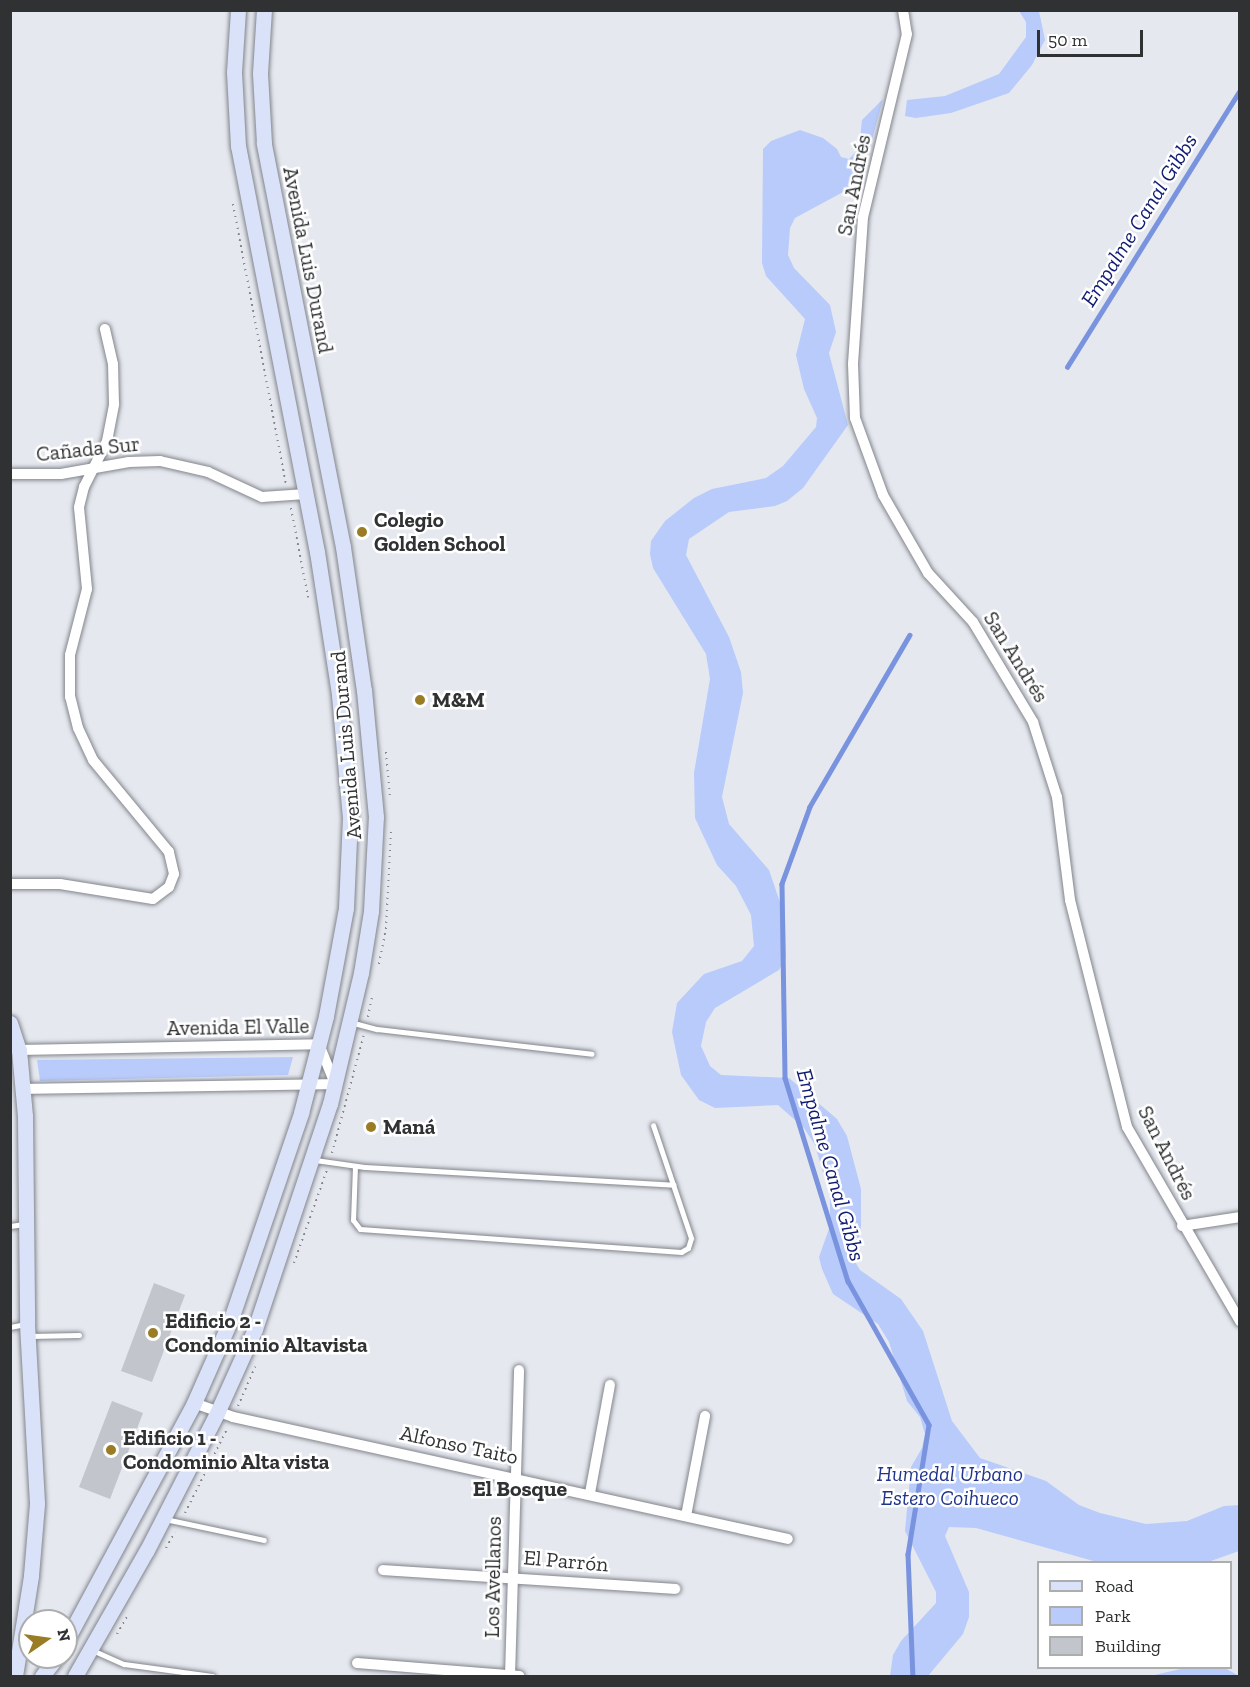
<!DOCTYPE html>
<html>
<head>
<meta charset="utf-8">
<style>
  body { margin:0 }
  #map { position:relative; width:1250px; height:1687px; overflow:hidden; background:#e5e8ef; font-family:"Zilla Slab",serif }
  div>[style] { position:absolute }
  .green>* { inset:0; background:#b8cbfb }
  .stream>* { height:4.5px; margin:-2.25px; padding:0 2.25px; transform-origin:2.25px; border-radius:2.25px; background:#7993df }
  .building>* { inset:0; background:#c2c5cc }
  .path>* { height:2px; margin-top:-1px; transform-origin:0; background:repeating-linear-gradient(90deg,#85878b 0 1.5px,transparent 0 6px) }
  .roads { filter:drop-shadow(0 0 2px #82858b) drop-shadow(0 0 2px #82858b) }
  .lane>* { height:5px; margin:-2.5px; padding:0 2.5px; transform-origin:2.5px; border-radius:2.5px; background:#fff }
  .street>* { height:10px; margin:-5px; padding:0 5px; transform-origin:5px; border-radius:5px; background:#fff }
  .secondary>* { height:15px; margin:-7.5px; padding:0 7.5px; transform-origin:7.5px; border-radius:7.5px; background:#dae2fa }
  .dots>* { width:16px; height:16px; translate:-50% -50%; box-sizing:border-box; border:3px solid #fff; border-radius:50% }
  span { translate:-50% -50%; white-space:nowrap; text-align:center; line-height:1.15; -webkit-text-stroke:5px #fff; paint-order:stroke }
  .street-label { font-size:21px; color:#2f3133 }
  .poi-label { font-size:21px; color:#2f3133; font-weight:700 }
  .left { translate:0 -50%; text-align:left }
  .park-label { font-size:21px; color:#20348b; font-style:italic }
  .water-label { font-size:22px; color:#101b72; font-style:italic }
  .neighbourhood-label { font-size:22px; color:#2f3133; font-weight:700 }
  .frame { position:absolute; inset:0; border:12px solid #2f3133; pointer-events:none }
  .legend { position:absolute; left:1037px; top:1561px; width:195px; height:108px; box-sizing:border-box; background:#fff; border:2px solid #acadad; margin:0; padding:8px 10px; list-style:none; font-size:18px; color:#2f3133 }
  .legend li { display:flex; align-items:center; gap:12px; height:30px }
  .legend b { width:30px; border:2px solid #acadad }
  .north { position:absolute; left:18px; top:1609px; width:60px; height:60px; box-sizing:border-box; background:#fff; border:2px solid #acadad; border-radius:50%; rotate:77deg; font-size:16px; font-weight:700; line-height:24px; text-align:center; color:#2f3133 }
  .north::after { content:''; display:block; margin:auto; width:21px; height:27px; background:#9a7c25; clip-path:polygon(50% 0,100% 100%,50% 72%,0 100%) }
  .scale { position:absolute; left:1037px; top:30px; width:106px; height:27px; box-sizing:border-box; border:3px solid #2f3133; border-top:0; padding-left:8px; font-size:18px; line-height:21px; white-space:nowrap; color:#2f3133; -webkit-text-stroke:4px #fff; paint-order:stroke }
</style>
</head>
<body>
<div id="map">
  <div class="green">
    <i style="clip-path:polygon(1019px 11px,1039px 11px,1045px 40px,1032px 65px,1009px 93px,951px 113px,916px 118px,905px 116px,907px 100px,945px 96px,999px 74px,1026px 37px,1026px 22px)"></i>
    <i style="clip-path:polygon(883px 99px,862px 177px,856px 185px,795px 218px,790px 228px,788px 255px,794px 268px,830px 305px,836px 332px,829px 353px,848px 425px,803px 488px,787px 501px,775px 506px,729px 512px,689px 539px,686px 555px,729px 637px,741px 672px,743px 693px,722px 797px,729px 824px,769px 870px,785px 917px,786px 958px,779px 970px,715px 1008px,706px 1022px,701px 1046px,710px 1066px,721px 1075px,789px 1078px,837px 1119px,847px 1136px,861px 1189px,861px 1226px,854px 1260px,860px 1270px,901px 1299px,923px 1331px,952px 1421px,980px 1458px,1046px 1481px,1079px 1505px,1100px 1513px,1146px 1524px,1187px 1521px,1224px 1506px,1240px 1505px,1239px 1551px,1208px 1562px,1097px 1562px,976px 1528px,949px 1527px,945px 1536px,969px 1592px,969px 1617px,963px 1634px,928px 1676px,890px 1676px,893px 1655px,901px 1641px,936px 1603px,936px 1592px,905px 1531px,911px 1467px,922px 1448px,925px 1434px,920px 1417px,907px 1401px,889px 1342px,878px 1324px,833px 1294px,822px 1269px,819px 1257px,830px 1226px,830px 1197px,815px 1145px,804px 1128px,778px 1105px,715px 1108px,699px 1100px,681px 1075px,672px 1032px,677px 1003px,704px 974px,742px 961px,754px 946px,751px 915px,736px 886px,717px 865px,695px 818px,694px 773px,710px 679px,706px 654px,653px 568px,650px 554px,651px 541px,665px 521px,694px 498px,712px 489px,766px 478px,783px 466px,816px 427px,817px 418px,804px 389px,796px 355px,805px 319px,766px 276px,762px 263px,763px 149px,771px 141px,800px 130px,823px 138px,837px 149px,841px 157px,849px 159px,859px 148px,862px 120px)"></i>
    <i style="clip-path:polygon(293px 1057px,288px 1075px,40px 1081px,37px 1060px)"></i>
    <i style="clip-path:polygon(1185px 1668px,1225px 1668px,1239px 1676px,1150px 1676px)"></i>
  </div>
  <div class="stream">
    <i style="left:1067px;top:367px;width:327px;rotate:-58deg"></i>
    <i style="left:910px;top:635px;width:199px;rotate:120.2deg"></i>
    <i style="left:810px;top:807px;width:82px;rotate:110deg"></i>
    <i style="left:782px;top:884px;width:194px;rotate:89.1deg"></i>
    <i style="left:785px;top:1078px;width:213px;rotate:72.8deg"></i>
    <i style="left:848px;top:1281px;width:165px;rotate:60.6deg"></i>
    <i style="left:929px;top:1425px;width:131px;rotate:99.2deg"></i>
    <i style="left:908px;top:1554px;width:122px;rotate:87.7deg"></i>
  </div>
  <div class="building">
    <i style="clip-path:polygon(154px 1283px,185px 1295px,152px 1382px,121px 1371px)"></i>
    <i style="clip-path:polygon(112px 1401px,143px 1413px,110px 1499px,79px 1487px)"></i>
  </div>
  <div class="path">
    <i style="left:233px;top:204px;width:286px;rotate:79.3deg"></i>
    <i style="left:291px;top:508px;width:91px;rotate:79.2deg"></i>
    <i style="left:386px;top:752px;width:45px;rotate:84.9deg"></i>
    <i style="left:379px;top:964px;width:36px;rotate:-79deg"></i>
    <i style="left:386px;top:929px;width:99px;rotate:-87.1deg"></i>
    <i style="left:368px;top:1017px;width:21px;rotate:-79deg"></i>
    <i style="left:332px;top:1153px;width:123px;rotate:-74.9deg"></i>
    <i style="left:294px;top:1263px;width:99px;rotate:-70.5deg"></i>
    <i style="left:238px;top:1406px;width:43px;rotate:-66.4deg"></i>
    <i style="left:185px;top:1513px;width:96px;rotate:-63.4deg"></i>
    <i style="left:166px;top:1548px;width:18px;rotate:-61deg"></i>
    <i style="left:58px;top:1621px;width:12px;rotate:-59deg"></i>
    <i style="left:117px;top:1634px;width:22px;rotate:-60deg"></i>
  </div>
  <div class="roads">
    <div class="lane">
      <i style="left:350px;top:1022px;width:28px;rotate:15deg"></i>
      <i style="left:377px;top:1029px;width:216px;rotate:6.6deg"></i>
      <i style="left:315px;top:1160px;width:50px;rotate:8deg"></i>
      <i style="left:365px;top:1167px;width:309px;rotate:3.3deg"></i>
      <i style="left:355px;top:1166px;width:54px;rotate:92.1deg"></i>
      <i style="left:353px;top:1220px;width:11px;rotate:52deg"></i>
      <i style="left:360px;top:1229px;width:322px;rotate:4.1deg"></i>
      <i style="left:681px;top:1252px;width:8px;rotate:-30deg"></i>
      <i style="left:688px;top:1248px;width:10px;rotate:-73deg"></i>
      <i style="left:691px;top:1238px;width:119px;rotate:-108.6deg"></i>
      <i style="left:10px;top:1226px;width:14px;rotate:-8deg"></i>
      <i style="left:10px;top:1327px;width:15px;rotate:-11deg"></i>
      <i style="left:30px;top:1336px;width:49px;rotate:-1.2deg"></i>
      <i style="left:165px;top:1519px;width:101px;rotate:12deg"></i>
      <i style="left:92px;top:1650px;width:35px;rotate:24deg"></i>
      <i style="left:124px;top:1664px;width:89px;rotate:7.8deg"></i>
    </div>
    <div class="street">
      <i style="left:903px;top:10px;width:24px;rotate:81deg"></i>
      <i style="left:907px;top:34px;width:188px;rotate:103.5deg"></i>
      <i style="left:863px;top:217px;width:147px;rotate:93.9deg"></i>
      <i style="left:853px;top:364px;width:54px;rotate:87.9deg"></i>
      <i style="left:855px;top:418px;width:82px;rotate:70deg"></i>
      <i style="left:883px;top:495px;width:90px;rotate:60deg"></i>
      <i style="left:928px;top:573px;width:67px;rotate:47.4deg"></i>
      <i style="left:973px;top:622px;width:117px;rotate:59deg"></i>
      <i style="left:1033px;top:722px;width:79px;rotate:72.3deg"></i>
      <i style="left:1057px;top:797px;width:104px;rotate:82.8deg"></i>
      <i style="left:1070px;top:900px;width:234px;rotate:75.9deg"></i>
      <i style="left:1127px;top:1127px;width:225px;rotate:59.8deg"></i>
      <i style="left:10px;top:474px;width:51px"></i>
      <i style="left:61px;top:474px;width:69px;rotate:-10deg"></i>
      <i style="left:129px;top:462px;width:31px;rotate:-2deg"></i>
      <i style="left:160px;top:461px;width:49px;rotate:12.9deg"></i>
      <i style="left:208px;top:472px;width:60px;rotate:24.8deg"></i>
      <i style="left:262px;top:497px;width:44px;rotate:-3.9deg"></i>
      <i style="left:10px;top:884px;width:50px"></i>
      <i style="left:60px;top:884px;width:94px;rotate:9.2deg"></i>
      <i style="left:153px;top:899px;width:20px;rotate:-37deg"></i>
      <i style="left:169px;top:887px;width:14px;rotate:-69deg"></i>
      <i style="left:174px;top:874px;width:23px;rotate:-103deg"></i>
      <i style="left:169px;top:852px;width:119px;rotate:-129.6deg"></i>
      <i style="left:93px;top:760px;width:35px;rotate:-115deg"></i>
      <i style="left:78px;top:728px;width:32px;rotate:-104deg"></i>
      <i style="left:70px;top:697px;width:42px;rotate:-90deg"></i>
      <i style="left:70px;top:655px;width:68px;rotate:-75.6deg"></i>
      <i style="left:87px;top:589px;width:82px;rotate:-95.6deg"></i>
      <i style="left:79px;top:507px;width:21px;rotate:-76deg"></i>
      <i style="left:84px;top:487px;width:51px;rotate:-63.4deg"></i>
      <i style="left:107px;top:441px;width:38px;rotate:-79deg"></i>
      <i style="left:114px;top:404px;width:40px;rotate:-91.4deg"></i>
      <i style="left:113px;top:364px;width:36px;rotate:-103deg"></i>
      <i style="left:19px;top:1050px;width:300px;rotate:-1.1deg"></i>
      <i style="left:319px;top:1044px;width:43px;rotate:68.2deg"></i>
      <i style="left:335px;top:1084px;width:312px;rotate:179.1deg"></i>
      <i style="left:1182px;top:1226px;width:59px;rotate:-8.8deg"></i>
      <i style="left:194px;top:1403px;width:41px;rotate:19.7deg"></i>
      <i style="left:233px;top:1417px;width:568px;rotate:12.4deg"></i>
      <i style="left:590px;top:1493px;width:110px;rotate:-79.5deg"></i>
      <i style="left:686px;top:1516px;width:102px;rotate:-79.2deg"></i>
      <i style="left:383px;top:1570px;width:293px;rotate:3.7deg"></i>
      <i style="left:357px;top:1663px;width:163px;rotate:4.6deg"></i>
      <i style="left:510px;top:1676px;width:306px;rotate:-88.3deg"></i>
    </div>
    <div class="secondary">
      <i style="left:10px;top:1023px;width:28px;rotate:72deg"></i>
      <i style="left:19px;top:1050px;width:66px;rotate:84.8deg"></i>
      <i style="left:25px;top:1116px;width:208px;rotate:89.4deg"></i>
      <i style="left:27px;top:1324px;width:180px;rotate:86.8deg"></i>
      <i style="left:37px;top:1504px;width:72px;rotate:94.8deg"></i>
      <i style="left:31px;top:1576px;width:101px;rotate:99.1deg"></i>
      <i style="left:66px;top:1641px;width:270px;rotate:-61.7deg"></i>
      <i style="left:194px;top:1403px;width:92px;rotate:-66.2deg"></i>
      <i style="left:231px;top:1319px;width:218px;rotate:-71.2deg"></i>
      <i style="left:301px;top:1113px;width:100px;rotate:-75.5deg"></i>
      <i style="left:326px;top:1016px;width:110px;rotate:-79.5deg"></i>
      <i style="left:346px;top:908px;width:90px;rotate:-87.5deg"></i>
      <i style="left:350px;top:818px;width:124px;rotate:-95.1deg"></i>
      <i style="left:339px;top:694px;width:144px;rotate:-98.8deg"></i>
      <i style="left:317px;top:552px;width:414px;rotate:-101deg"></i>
      <i style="left:238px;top:146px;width:74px;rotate:-93.1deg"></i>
      <i style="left:234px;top:72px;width:62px;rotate:-86.3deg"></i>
      <i style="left:42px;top:1676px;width:24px;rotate:-52deg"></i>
      <i style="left:75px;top:1676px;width:145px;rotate:-60.3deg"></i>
      <i style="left:147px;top:1550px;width:154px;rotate:-62.9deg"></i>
      <i style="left:217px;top:1413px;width:92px;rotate:-65.7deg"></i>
      <i style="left:255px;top:1329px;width:237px;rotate:-71.6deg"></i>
      <i style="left:330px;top:1104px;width:135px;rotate:-76.7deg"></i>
      <i style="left:361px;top:973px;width:63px;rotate:-80.8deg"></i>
      <i style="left:371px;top:911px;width:94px;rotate:-87deg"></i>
      <i style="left:376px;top:817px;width:127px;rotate:-95.4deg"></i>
      <i style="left:364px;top:691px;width:146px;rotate:-98.3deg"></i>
      <i style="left:343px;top:547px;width:412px;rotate:-101.1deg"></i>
      <i style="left:264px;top:143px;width:70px;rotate:-93.3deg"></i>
      <i style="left:260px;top:73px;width:63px;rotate:-86.4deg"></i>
    </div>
  </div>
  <div class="dots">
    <i style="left:362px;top:532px;background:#9a7c25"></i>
    <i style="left:420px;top:700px;background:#9a7c25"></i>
    <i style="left:371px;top:1127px;background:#9a7c25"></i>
    <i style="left:153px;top:1333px;background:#9a7c25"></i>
    <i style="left:111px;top:1450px;background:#9a7c25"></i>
  </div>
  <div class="street-label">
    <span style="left:854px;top:185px;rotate:-79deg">San Andrés</span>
    <span style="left:308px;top:260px;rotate:79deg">Avenida Luis Durand</span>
    <span style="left:88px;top:449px;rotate:-6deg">Cañada Sur</span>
    <span style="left:1016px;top:657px;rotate:58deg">San Andrés</span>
    <span style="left:346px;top:745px;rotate:-95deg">Avenida Luis Durand</span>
    <span style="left:238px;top:1027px;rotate:-1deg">Avenida El Valle</span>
    <span style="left:1167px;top:1153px;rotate:63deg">San Andrés</span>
    <span style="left:459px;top:1445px;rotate:12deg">Alfonso Taito</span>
    <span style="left:566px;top:1561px;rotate:5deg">El Parrón</span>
    <span style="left:493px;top:1577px;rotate:-89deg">Los Avellanos</span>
  </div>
  <div class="poi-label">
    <span class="left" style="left:374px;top:532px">Colegio<br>Golden School</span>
    <span class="left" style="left:432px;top:700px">M&amp;M</span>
    <span class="left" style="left:383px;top:1127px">Maná</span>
    <span class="left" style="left:165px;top:1333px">Edificio 2 -<br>Condominio Altavista</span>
    <span class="left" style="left:123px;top:1450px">Edificio 1 -<br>Condominio Alta vista</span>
  </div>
  <div class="park-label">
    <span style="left:950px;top:1486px">Humedal Urbano<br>Estero Coihueco</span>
  </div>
  <div class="water-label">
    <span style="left:1139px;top:220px;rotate:-58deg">Empalme Canal Gibbs</span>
    <span style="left:831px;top:1165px;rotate:74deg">Empalme Canal Gibbs</span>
  </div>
  <div class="neighbourhood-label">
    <span style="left:520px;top:1489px">El Bosque</span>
  </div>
  <div class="frame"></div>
  <ul class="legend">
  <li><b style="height:8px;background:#dae2fa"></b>Road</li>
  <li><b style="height:16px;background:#b8cbfb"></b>Park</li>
  <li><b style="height:16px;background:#c2c5cc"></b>Building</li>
  </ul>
  <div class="north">N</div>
  <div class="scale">50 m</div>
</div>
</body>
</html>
